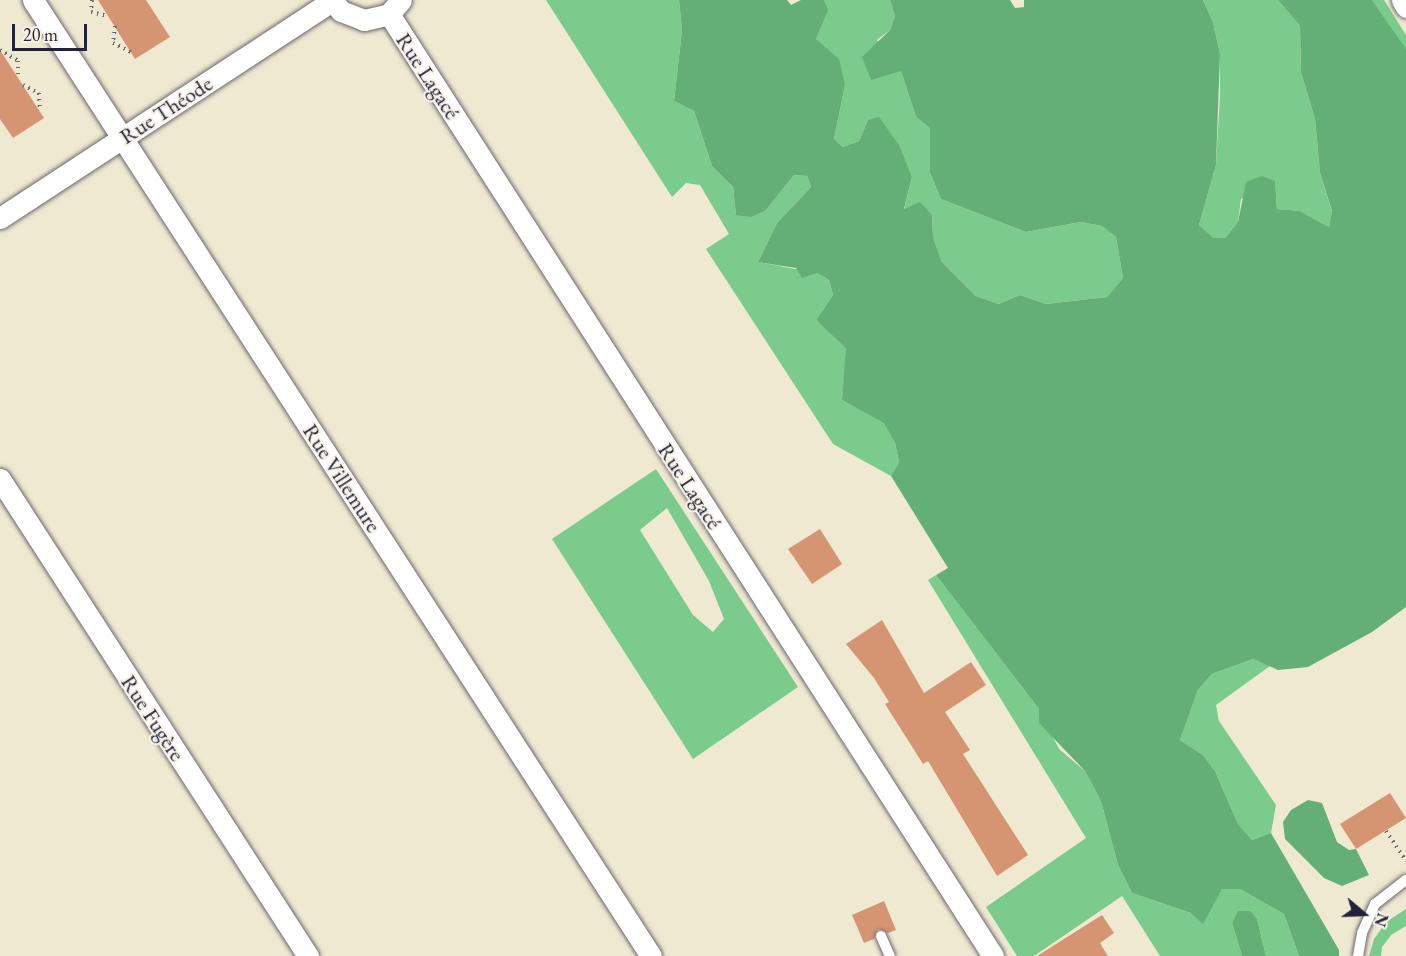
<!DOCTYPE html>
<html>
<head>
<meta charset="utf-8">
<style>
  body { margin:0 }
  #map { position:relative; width:1406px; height:956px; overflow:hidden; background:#f0e9d1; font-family:"EB Garamond",serif }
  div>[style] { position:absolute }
  .green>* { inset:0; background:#7bcb8c }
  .forest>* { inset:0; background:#64af78 }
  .building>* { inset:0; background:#d69572 }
  .path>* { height:4px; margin-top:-2px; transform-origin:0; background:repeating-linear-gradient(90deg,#6a6870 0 1.5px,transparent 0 6px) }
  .roads { filter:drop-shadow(0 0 2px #6a6870) drop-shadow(0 0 2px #6a6870) }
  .service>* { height:10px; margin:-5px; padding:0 5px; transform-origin:5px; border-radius:5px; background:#fff }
  .minor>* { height:21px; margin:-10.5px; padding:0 10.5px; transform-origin:10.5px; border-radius:10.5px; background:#fff }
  span { translate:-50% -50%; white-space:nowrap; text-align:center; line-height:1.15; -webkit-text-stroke:4.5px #f7f3e8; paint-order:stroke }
  .street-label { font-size:22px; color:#22223b }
  .north { position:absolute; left:1334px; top:884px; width:60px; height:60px; -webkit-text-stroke:4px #f7f3e8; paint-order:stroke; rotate:109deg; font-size:16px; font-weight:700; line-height:24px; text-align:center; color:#22223b }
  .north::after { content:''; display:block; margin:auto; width:21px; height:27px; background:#22223b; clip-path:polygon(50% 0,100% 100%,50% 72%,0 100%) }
  .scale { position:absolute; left:12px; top:24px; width:75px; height:27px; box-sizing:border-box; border:3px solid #22223b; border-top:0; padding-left:8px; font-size:18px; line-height:21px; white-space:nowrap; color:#22223b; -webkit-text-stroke:4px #f7f3e8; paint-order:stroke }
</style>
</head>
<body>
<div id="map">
  <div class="green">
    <i style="clip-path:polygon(546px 0,679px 0,682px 30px,674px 101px,694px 111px,712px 166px,733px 187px,736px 215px,766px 210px,794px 175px,807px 176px,811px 187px,777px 223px,758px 262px,817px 273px,829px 280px,833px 295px,816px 320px,847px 348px,842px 400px,884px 422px,895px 443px,899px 462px,891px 476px,833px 444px,706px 249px,729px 234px,700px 185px,686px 183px,672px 197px)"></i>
    <i style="clip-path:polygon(824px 0,890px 0,895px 16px,890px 30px,877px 40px,901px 71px,916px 117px,930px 128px,930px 173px,941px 199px,1026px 232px,1081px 222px,1102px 226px,1116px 237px,1123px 278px,1107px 297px,1046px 304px,1020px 295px,999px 304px,976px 296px,942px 262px,933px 237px,932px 215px,904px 210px,912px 177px,905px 162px,868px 120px,859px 141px,843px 147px,834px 139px,845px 85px,816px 39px,827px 10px)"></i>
    <i style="clip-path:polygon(1203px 0,1278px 0,1300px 26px,1301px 72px,1315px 119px,1320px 173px,1332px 212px,1329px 227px,1300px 211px,1277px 209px,1275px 182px,1241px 199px,1238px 222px,1225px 238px,1214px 238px,1199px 225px,1216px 165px,1220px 94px,1220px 54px,1213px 22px)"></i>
    <i style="clip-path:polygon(1372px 0,1384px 0,1406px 35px,1406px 50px)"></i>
    <i style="clip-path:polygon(evenodd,656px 469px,798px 687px,693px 759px,552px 539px,656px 469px,667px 508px,709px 581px,724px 619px,713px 632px,693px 615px,640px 530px,667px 508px)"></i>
    <i style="clip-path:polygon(936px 575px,1039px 709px,1059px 749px,1085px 771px,1101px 801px,1118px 865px,1132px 893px,1191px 913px,1212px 900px,1222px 889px,1240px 889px,1284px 914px,1299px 956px,1266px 956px,1257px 919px,1251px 911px,1239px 911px,1232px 923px,1242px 956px,1160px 956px,1122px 896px,1034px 956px,1017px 956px,986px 907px,1086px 838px,928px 580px)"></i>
    <i style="clip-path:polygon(1253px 659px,1270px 666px,1216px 705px,1219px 721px,1276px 805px,1271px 833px,1252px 840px,1238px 824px,1215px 771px,1203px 755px,1180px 740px,1198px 690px,1212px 674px)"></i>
    <i style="clip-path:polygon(1406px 909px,1406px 926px,1391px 935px,1382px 947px,1381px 956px,1369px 956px,1374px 939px,1386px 922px)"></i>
  </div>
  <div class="forest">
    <i style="clip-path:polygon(679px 0,787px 0,791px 5px,801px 0,824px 0,828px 10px,816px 39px,839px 59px,845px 85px,834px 139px,843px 147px,859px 141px,868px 120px,879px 117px,899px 145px,912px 177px,904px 209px,920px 202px,932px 215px,933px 237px,942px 262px,976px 296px,999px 304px,1020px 295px,1046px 304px,1107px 297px,1123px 278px,1116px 237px,1102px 226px,1081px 222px,1026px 232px,941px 199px,930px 173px,930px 128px,916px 117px,901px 71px,871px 80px,862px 57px,890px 30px,895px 16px,890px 0,1010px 0,1015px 8px,1024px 7px,1024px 0,1203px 0,1213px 22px,1220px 54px,1216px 165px,1199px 225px,1214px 238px,1225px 238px,1238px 222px,1246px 182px,1262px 176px,1275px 181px,1277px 209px,1300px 211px,1329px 227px,1332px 211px,1320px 173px,1315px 119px,1301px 72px,1300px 26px,1278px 0,1372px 0,1406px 49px,1406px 607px,1372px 632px,1308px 667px,1278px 670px,1253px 659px,1212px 674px,1198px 690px,1180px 740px,1203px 755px,1215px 771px,1238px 824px,1252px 840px,1271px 833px,1339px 950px,1339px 956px,1299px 956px,1284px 914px,1240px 889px,1222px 889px,1203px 924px,1191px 913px,1132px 893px,1118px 865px,1101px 801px,1085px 771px,1039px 723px,1039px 709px,936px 575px,948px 568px,891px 476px,899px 462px,895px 443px,884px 423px,842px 400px,846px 348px,816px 320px,833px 295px,829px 280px,817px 273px,802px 278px,796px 268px,758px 262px,777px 223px,811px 187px,807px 176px,794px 175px,766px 210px,751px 217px,736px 215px,733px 187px,712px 166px,694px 111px,674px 101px,682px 30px)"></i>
    <i style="clip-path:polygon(1308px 800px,1322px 803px,1337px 842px,1349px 850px,1356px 849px,1369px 875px,1342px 886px,1324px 878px,1285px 839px,1283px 822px,1291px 810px)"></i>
    <i style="clip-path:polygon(1238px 911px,1251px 911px,1257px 919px,1266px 956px,1242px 956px,1232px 923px)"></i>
  </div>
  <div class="building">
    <i style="clip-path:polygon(98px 0,146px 0,170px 37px,135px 59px)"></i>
    <i style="clip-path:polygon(0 50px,44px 118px,13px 138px,0 119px)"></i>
    <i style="clip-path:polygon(820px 529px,842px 564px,812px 584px,788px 549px)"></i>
    <i style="clip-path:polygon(882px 620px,924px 693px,971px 662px,986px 685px,945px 712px,970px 750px,963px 754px,1028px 855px,997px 876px,928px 761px,923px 764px,885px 704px,889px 702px,874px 678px,846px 644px)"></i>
    <i style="clip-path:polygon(1390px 793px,1406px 818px,1356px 849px,1340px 824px)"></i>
    <i style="clip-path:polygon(884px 901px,896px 930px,888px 933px,878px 929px,874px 939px,864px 943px,852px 915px)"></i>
    <i style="clip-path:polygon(1102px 915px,1114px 933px,1100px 943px,1108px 956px,1037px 956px)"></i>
  </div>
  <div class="path">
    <i style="left:92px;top:0;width:12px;rotate:95deg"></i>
    <i style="left:91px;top:12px;width:17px;rotate:13deg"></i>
    <i style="left:115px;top:26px;width:17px;rotate:97deg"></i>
    <i style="left:113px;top:43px;width:20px;rotate:27deg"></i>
    <i style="left:0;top:50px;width:21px;rotate:31deg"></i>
    <i style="left:18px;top:61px;width:16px;rotate:90deg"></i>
    <i style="left:23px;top:85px;width:18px;rotate:27deg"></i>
    <i style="left:39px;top:93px;width:18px;rotate:87deg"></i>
    <i style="left:1386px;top:831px;width:36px;rotate:56deg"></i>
  </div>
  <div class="roads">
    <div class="service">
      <i style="left:881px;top:936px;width:22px;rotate:66deg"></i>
      <i style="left:1358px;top:956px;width:23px;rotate:-80deg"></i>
      <i style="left:1362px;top:933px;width:32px;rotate:-66deg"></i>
      <i style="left:1375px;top:904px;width:39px;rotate:-38deg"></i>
    </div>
    <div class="minor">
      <i style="left:33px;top:0;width:1138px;rotate:57.12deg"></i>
      <i style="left:332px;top:0;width:14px;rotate:51deg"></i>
      <i style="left:341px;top:11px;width:25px;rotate:21deg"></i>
      <i style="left:364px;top:20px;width:26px;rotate:-13deg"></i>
      <i style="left:389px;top:14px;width:18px;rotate:-49deg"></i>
      <i style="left:1402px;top:0;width:8px;rotate:60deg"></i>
      <i style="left:389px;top:14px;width:1119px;rotate:57.33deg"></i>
      <i style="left:0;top:218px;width:397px;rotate:-33.2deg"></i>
      <i style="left:0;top:479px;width:568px;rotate:57.15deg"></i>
    </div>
  </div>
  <div class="street-label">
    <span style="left:428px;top:76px;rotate:57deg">Rue Lagacé</span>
    <span style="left:166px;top:110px;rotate:-33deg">Rue Théode</span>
    <span style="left:342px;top:478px;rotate:57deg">Rue Villemure</span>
    <span style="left:690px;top:486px;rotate:57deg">Rue Lagacé</span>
    <span style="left:153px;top:718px;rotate:57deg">Rue Fugère</span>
  </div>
  <div class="north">N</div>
  <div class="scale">20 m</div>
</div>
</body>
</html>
